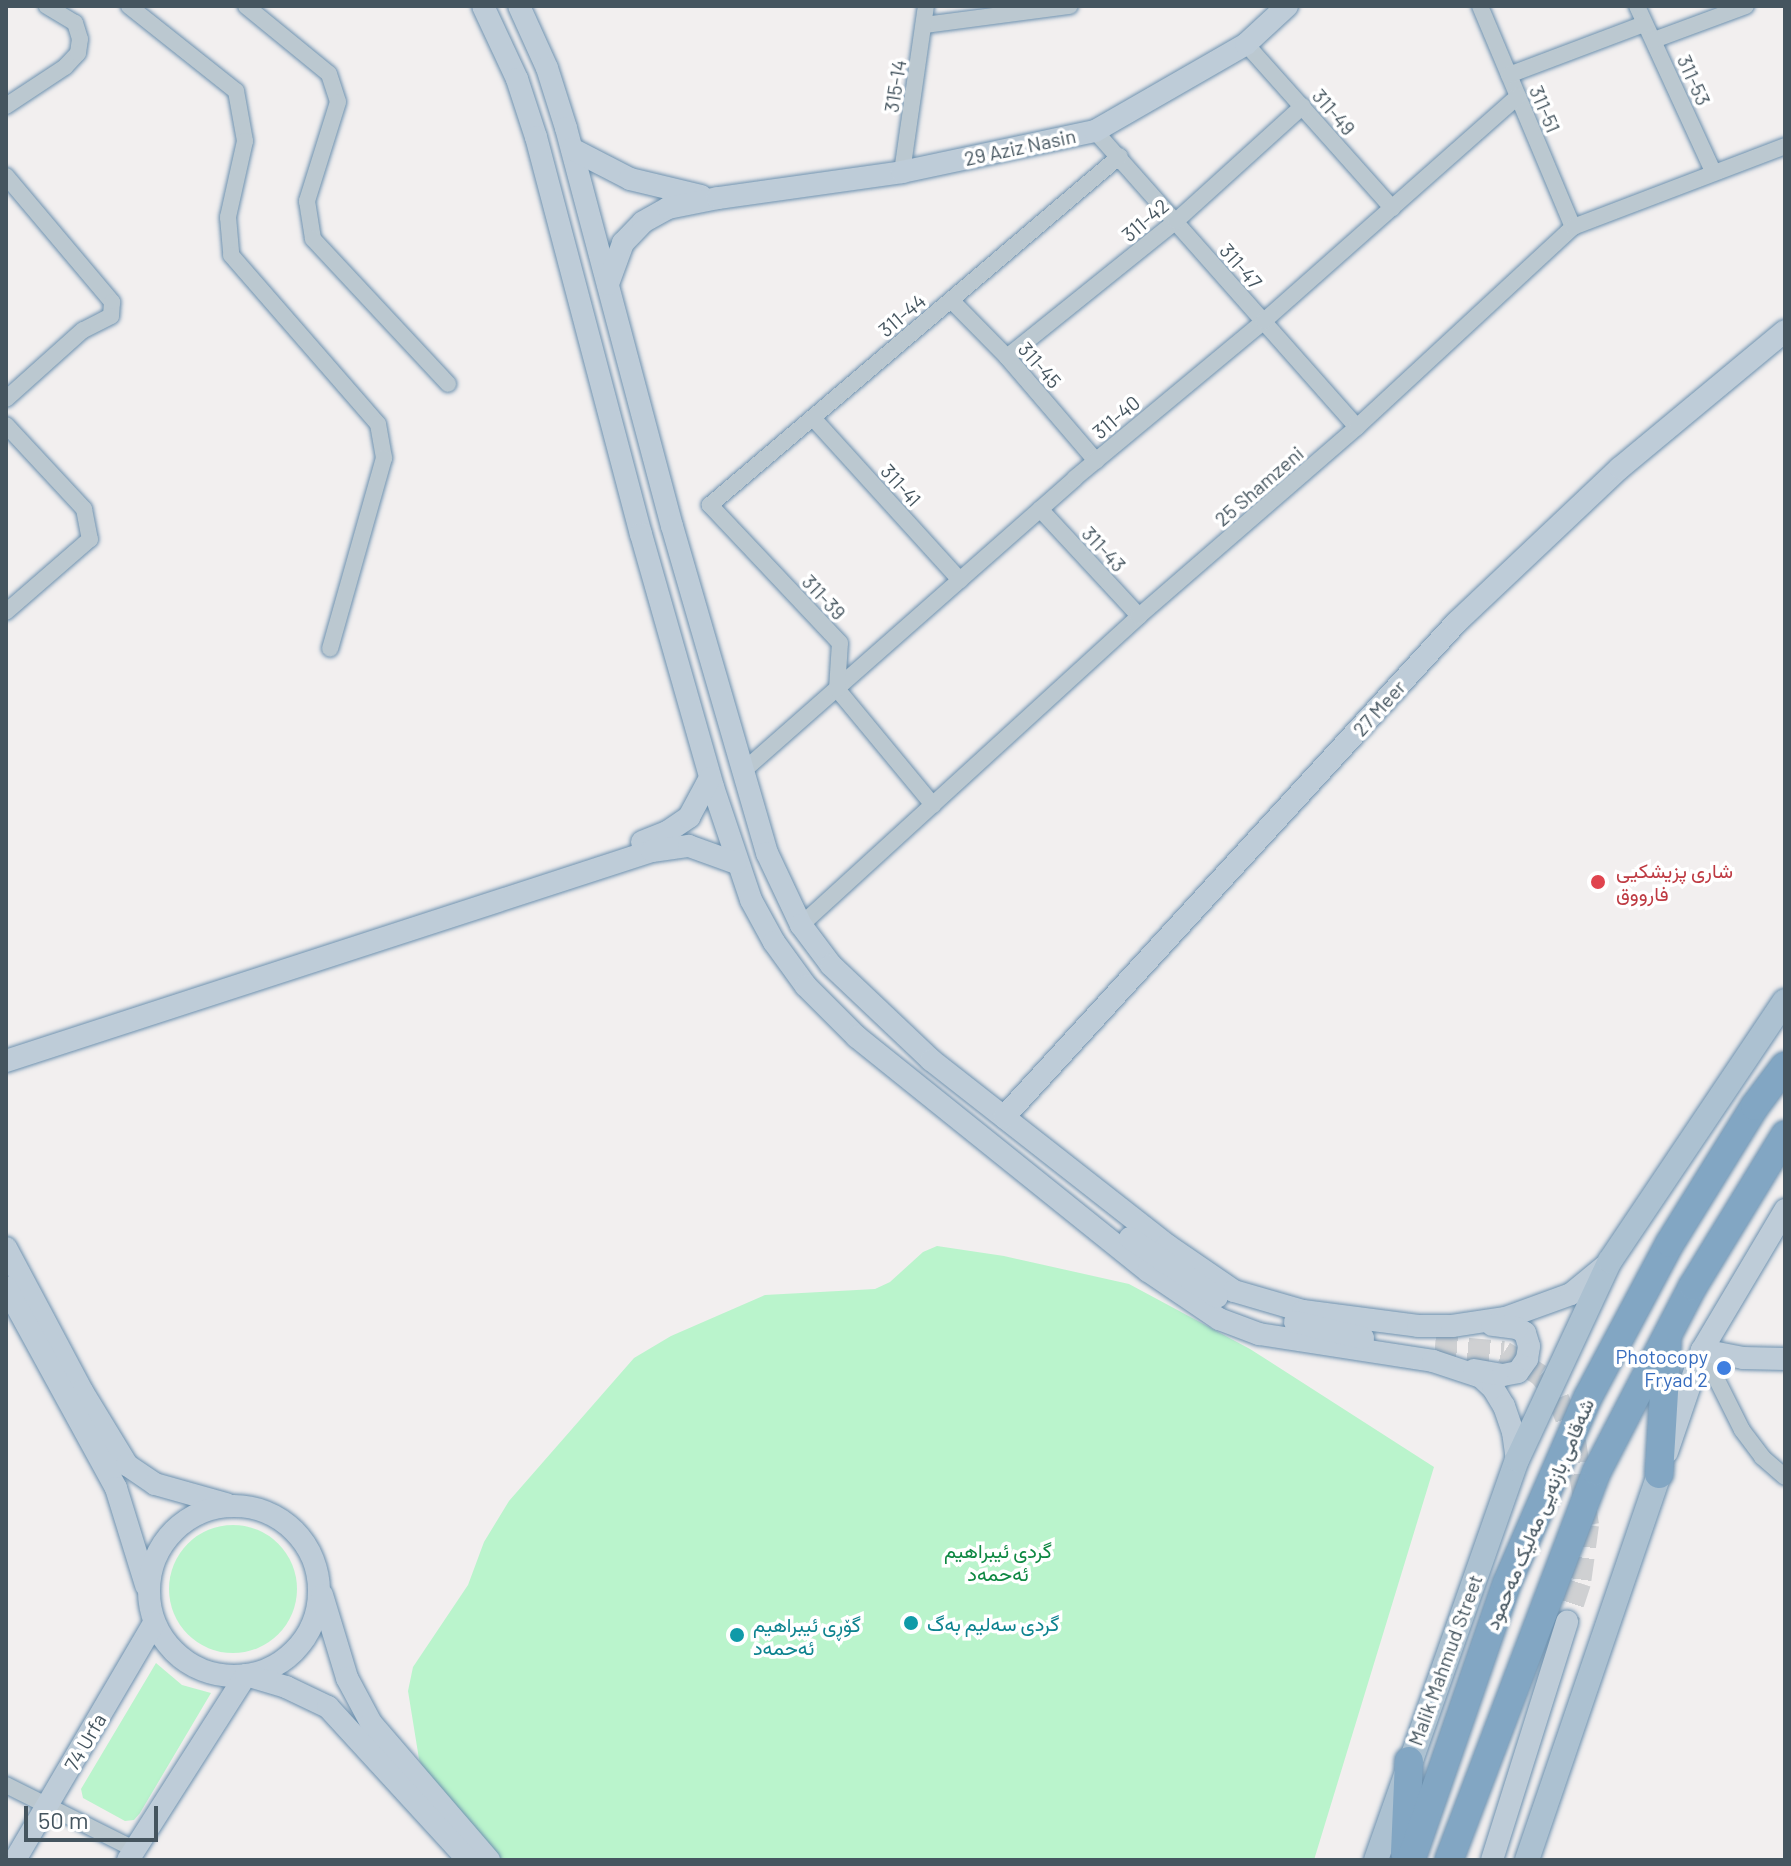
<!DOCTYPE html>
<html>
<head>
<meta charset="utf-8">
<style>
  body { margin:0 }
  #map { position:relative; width:1791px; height:1866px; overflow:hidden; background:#f2efef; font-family:Barlow,Vazirmatn,sans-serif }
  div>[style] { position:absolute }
  .green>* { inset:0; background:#baf4cc }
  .round { border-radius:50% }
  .secondary-tunnel>* { height:22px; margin-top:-11px; transform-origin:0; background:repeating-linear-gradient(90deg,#cfd0d2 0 22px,transparent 0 33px) }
  .roads { filter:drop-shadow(0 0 2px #6d91af) drop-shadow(0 0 2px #6d91af) }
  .street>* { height:16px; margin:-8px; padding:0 8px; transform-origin:8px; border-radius:8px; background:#bbc8d0 }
  .secondary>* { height:22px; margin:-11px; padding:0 11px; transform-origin:11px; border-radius:11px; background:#beccd8 }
  .secondary>.ring { margin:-11px; padding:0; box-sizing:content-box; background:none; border:22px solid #beccd8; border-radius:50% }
  .primary>* { height:24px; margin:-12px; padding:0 12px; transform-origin:12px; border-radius:12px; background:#acc1d1 }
  .highway>* { height:28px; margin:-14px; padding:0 14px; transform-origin:14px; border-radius:14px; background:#82a6c3 }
  .dots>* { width:22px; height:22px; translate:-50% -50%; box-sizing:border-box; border:4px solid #fff; border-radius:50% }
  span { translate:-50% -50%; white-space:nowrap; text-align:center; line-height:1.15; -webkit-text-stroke:7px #fff; paint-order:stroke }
  .street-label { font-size:20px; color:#45555f }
  .health-label { font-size:20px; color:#be3a42 }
  .left { translate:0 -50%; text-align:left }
  .shop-label { font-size:20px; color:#366cbe }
  .right { translate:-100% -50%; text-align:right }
  .park-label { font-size:20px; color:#0e8842 }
  .culture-label { font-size:20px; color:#0d838f }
  .frame { position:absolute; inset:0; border:8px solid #45555f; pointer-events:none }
  .scale { position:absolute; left:24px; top:1806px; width:134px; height:36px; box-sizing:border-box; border:4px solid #45555f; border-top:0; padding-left:10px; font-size:24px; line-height:28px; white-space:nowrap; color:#45555f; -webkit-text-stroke:6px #fff; paint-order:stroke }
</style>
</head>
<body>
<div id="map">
  <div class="green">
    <i style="clip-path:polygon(937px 1246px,1004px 1256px,1129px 1284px,1250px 1349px,1434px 1467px,1314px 1860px,502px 1860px,429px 1782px,419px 1759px,408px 1691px,413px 1667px,468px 1585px,484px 1542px,509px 1501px,634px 1358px,671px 1336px,765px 1295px,875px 1289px,890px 1282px,923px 1252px)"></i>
    <i class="round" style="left:169px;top:1525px;width:128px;height:128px"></i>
    <i style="clip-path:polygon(156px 1663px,182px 1685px,211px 1693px,140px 1813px,134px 1820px,125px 1821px,83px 1798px,81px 1789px)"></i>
  </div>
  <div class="secondary-tunnel">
    <i style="left:1435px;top:1346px;width:69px;rotate:5deg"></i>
    <i style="left:1504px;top:1352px;width:43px;rotate:32.6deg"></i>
    <i style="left:1540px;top:1375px;width:29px;rotate:52deg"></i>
    <i style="left:1558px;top:1398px;width:46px;rotate:68.4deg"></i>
    <i style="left:1575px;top:1441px;width:85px;rotate:81.2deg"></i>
    <i style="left:1588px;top:1525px;width:59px;rotate:97.9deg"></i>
    <i style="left:1580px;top:1583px;width:41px;rotate:108.4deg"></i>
  </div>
  <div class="roads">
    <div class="street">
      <i style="left:129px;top:6px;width:137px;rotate:38.5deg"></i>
      <i style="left:236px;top:91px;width:51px;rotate:79.8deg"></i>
      <i style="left:245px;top:141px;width:78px;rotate:102.6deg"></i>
      <i style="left:228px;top:217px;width:38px;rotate:85deg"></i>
      <i style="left:231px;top:255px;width:224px;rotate:49deg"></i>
      <i style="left:378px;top:424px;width:35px;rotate:80deg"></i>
      <i style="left:384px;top:458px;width:198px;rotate:105.8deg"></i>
      <i style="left:246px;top:6px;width:107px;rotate:39.3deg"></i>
      <i style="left:329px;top:74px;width:29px;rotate:72deg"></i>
      <i style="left:338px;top:102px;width:104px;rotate:107.4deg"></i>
      <i style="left:307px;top:201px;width:38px;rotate:81deg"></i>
      <i style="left:313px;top:239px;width:198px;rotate:47deg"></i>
      <i style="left:1480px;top:6px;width:240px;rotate:67.2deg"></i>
      <i style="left:1637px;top:6px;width:182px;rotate:65.3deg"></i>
      <i style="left:925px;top:25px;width:146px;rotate:-7.5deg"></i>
      <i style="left:1654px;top:40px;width:98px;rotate:-20.3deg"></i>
      <i style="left:1246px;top:44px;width:220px;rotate:48.3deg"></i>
      <i style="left:1509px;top:75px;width:144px;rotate:-20.7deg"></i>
      <i style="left:6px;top:106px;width:71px;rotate:-33.5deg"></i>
      <i style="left:65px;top:67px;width:19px;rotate:-47deg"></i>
      <i style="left:78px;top:53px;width:14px;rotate:-82deg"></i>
      <i style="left:80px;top:39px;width:17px;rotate:-107deg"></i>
      <i style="left:75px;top:23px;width:33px;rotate:-149deg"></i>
      <i style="left:1095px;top:131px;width:395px;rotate:48.5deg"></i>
      <i style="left:902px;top:172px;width:168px;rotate:-81.8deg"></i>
      <i style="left:6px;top:176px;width:165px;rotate:49.9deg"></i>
      <i style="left:112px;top:302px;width:14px;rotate:94deg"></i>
      <i style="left:111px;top:316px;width:31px;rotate:153deg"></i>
      <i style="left:83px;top:330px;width:103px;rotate:138.1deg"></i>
      <i style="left:951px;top:300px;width:80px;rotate:45.5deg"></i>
      <i style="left:1007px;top:357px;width:137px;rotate:49.4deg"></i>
      <i style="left:1007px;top:357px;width:217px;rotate:-38.8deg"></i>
      <i style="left:1176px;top:221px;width:171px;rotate:-42.2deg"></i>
      <i style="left:813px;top:418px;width:219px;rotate:47.8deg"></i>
      <i style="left:6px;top:425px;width:115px;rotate:47.1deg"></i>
      <i style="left:84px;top:509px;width:31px;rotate:79deg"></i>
      <i style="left:90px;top:539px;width:111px;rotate:139deg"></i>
      <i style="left:1040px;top:509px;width:146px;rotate:47.2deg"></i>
      <i style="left:742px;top:772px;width:444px;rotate:-41.4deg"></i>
      <i style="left:1075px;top:478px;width:246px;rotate:-39.7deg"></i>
      <i style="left:1264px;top:321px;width:339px;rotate:-41.5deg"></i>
      <i style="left:933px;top:805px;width:151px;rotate:-129.6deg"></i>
      <i style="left:837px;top:689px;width:46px;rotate:-86.3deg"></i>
      <i style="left:840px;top:643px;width:190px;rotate:-133.3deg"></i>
      <i style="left:710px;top:505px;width:538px;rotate:-40.41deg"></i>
      <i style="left:801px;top:925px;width:458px;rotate:-42.4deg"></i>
      <i style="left:1139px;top:616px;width:289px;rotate:-40.9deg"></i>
      <i style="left:1357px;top:427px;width:294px;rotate:-42.8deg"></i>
      <i style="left:1573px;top:227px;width:227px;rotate:-20.9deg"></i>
      <i style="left:1702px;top:1350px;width:89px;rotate:63.4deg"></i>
      <i style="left:1742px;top:1430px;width:34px;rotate:53deg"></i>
      <i style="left:1762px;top:1457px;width:30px;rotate:41deg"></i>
      <i style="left:6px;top:1785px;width:143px;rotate:26.6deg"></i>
    </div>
    <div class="secondary">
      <i style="left:483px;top:6px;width:81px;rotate:65deg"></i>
      <i style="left:517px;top:79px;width:61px;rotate:71.9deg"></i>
      <i style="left:536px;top:137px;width:411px;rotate:75.2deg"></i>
      <i style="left:641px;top:534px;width:263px;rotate:74.1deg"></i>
      <i style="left:713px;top:787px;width:119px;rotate:71.4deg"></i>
      <i style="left:751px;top:900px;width:48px;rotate:61.3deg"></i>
      <i style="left:774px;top:942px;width:54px;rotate:54deg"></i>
      <i style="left:806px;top:986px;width:72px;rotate:45deg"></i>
      <i style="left:857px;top:1037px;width:373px;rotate:38.8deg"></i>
      <i style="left:1148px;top:1271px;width:86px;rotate:34.1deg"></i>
      <i style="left:1219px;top:1319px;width:43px;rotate:20.6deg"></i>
      <i style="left:1259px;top:1334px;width:176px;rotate:8.8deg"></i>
      <i style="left:1433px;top:1361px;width:51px;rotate:18.4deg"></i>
      <i style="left:1481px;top:1377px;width:16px;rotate:43deg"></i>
      <i style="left:1493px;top:1388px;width:21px;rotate:59deg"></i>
      <i style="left:1504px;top:1406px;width:28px;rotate:71deg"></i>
      <i style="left:1513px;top:1432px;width:28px;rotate:82deg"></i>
      <i style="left:519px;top:6px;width:68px;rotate:65.7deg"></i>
      <i style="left:547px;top:68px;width:63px;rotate:72.4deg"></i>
      <i style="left:566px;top:128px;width:412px;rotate:75.1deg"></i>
      <i style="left:672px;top:526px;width:341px;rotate:73.8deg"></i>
      <i style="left:767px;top:853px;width:80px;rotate:64.7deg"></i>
      <i style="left:801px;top:925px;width:50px;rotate:53.1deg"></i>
      <i style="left:831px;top:965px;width:138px;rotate:43.5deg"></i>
      <i style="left:931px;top:1060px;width:300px;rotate:38.1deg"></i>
      <i style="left:1167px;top:1245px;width:81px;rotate:34.5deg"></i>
      <i style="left:1234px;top:1291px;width:72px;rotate:16.2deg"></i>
      <i style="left:1303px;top:1311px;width:116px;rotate:7.4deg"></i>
      <i style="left:1418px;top:1326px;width:34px"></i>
      <i style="left:1452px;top:1326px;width:54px;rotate:-8.6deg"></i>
      <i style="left:1505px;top:1318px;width:70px;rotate:-20deg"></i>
      <i style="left:1571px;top:1294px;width:50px;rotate:-39.4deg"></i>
      <i style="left:572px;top:149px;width:65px;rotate:27.3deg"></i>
      <i style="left:630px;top:179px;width:73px;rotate:13.5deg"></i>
      <i style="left:608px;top:284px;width:44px;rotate:-69.9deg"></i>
      <i style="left:623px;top:243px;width:29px;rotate:-46deg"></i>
      <i style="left:643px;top:222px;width:29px;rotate:-29deg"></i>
      <i style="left:668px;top:208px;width:51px;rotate:-11.3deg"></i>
      <i style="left:718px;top:198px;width:186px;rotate:-8deg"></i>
      <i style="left:902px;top:172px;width:197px;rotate:-12deg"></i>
      <i style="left:1095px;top:131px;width:174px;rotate:-29.9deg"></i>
      <i style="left:1246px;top:44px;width:56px;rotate:-42.8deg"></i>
      <i style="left:642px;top:842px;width:27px;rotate:-22deg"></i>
      <i style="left:667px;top:832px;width:27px;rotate:-34deg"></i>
      <i style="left:689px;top:817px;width:44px;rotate:-61.7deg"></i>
      <i style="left:6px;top:1061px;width:679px;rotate:-18.01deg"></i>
      <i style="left:652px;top:851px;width:37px;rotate:-8deg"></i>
      <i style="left:689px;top:846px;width:50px;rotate:19.9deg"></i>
      <i style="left:1004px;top:1117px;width:671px;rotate:-47.54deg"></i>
      <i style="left:1457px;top:622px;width:224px;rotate:-43.4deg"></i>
      <i style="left:1620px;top:468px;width:214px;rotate:-39.7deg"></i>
      <i style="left:1130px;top:1238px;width:105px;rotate:34.1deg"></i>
      <i style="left:6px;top:1248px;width:162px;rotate:62deg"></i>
      <i style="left:82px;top:1391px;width:87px;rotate:58.7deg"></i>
      <i style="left:127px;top:1465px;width:34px;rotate:34deg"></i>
      <i style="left:155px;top:1484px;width:74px;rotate:15.7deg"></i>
      <i style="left:6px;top:1287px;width:229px;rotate:61.3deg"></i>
      <i style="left:116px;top:1488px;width:102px;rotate:72.8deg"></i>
      <i style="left:1295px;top:1322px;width:70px;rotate:13.2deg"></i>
      <i style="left:1702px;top:1350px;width:42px;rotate:11deg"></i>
      <i style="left:1743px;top:1358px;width:42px;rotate:1.4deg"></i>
      <i style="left:1474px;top:1370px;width:29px;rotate:10deg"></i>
      <i style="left:1503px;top:1375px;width:15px;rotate:-11deg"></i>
      <i style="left:1518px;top:1372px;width:16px;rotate:-55deg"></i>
      <i style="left:1527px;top:1359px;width:13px;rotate:-81deg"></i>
      <i style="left:1529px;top:1346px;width:14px;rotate:-107deg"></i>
      <i style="left:1525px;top:1333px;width:9px;rotate:-148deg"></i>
      <i style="left:1517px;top:1328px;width:25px;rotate:-173deg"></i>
      <i style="left:1667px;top:1452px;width:108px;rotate:-71.1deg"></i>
      <i style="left:1702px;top:1350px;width:163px;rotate:-59.3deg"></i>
      <i class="ring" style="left:149px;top:1506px;width:148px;height:148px"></i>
      <i style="left:322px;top:1595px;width:87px;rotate:73.2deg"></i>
      <i style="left:347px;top:1678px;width:51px;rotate:61.9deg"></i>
      <i style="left:371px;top:1723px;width:181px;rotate:49.3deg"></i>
      <i style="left:15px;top:1860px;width:275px;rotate:-59.6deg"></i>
      <i style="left:128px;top:1860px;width:219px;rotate:-57.5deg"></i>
      <i style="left:246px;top:1675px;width:42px;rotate:16.7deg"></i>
      <i style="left:286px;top:1687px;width:47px;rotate:25.5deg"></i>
      <i style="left:328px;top:1707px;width:207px;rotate:47.5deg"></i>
      <i style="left:1492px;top:1860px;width:250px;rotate:-72.5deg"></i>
    </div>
    <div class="primary">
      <i style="left:1376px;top:1860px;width:424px;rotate:-70.6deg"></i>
      <i style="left:1517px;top:1460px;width:220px;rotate:-65deg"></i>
      <i style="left:1610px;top:1261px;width:313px;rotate:-56.1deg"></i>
      <i style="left:1527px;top:1860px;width:408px;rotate:-71.1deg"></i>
    </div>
    <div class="highway">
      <i style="left:1659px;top:1474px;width:131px;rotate:-86.5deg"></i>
      <i style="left:1405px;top:1852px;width:91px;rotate:-87.5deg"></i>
      <i style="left:1411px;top:1860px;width:293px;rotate:-70.9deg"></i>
      <i style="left:1507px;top:1583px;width:203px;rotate:-66.5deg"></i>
      <i style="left:1588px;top:1397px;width:174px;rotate:-62deg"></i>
      <i style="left:1670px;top:1243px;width:161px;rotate:-58.2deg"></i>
      <i style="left:1755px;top:1106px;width:50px;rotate:-53.1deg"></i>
      <i style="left:1449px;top:1860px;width:416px;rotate:-69.2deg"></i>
      <i style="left:1597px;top:1471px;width:208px;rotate:-62.6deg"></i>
      <i style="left:1693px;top:1286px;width:177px;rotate:-58.6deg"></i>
    </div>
  </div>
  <div class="dots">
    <i style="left:1598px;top:882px;background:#e0444e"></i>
    <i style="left:1724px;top:1368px;background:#3f7fe0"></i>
    <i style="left:911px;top:1623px;background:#0f9aa8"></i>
    <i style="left:737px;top:1635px;background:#0f9aa8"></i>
  </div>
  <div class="street-label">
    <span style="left:1694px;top:80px;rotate:66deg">311-53</span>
    <span style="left:895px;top:86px;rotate:-81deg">315-14</span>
    <span style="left:1545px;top:109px;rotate:67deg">311-51</span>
    <span style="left:1334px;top:112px;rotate:49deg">311-49</span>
    <span style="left:1020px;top:147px;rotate:-12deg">29 Aziz Nasin</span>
    <span style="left:1145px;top:220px;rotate:-40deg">311-42</span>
    <span style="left:1241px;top:266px;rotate:49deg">311-47</span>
    <span style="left:902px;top:315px;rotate:-40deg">311-44</span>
    <span style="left:1040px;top:365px;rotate:49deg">311-45</span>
    <span style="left:1116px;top:417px;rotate:-40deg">311-40</span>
    <span style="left:901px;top:485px;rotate:48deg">311-41</span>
    <span style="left:1259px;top:486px;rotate:-41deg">25 Shamzeni</span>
    <span style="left:1104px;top:549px;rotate:47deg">311-43</span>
    <span style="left:824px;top:597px;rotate:47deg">311-39</span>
    <span style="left:1379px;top:708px;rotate:-48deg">27 Meer</span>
    <span style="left:1539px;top:1514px;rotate:-67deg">شەقامی بازنەیی مەلیک مەحمود</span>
    <span style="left:1445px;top:1660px;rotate:-70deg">Malik Mahmud Street</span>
    <span style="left:85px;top:1742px;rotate:-60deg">74 Urfa</span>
  </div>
  <div class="health-label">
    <span class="left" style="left:1616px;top:882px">شاری پزیشکیی<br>فارووق</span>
  </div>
  <div class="shop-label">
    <span class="right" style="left:1708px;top:1368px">Photocopy<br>Fryad 2</span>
  </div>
  <div class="park-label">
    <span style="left:998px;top:1562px">گردی ئیبراھیم<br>ئەحمەد</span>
  </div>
  <div class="culture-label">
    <span class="left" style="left:927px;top:1623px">گردی سەلیم بەگ</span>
    <span class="left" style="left:753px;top:1636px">گۆڕی ئیبراھیم<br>ئەحمەد</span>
  </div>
  <div class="frame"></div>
  <div class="scale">50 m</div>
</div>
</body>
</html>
